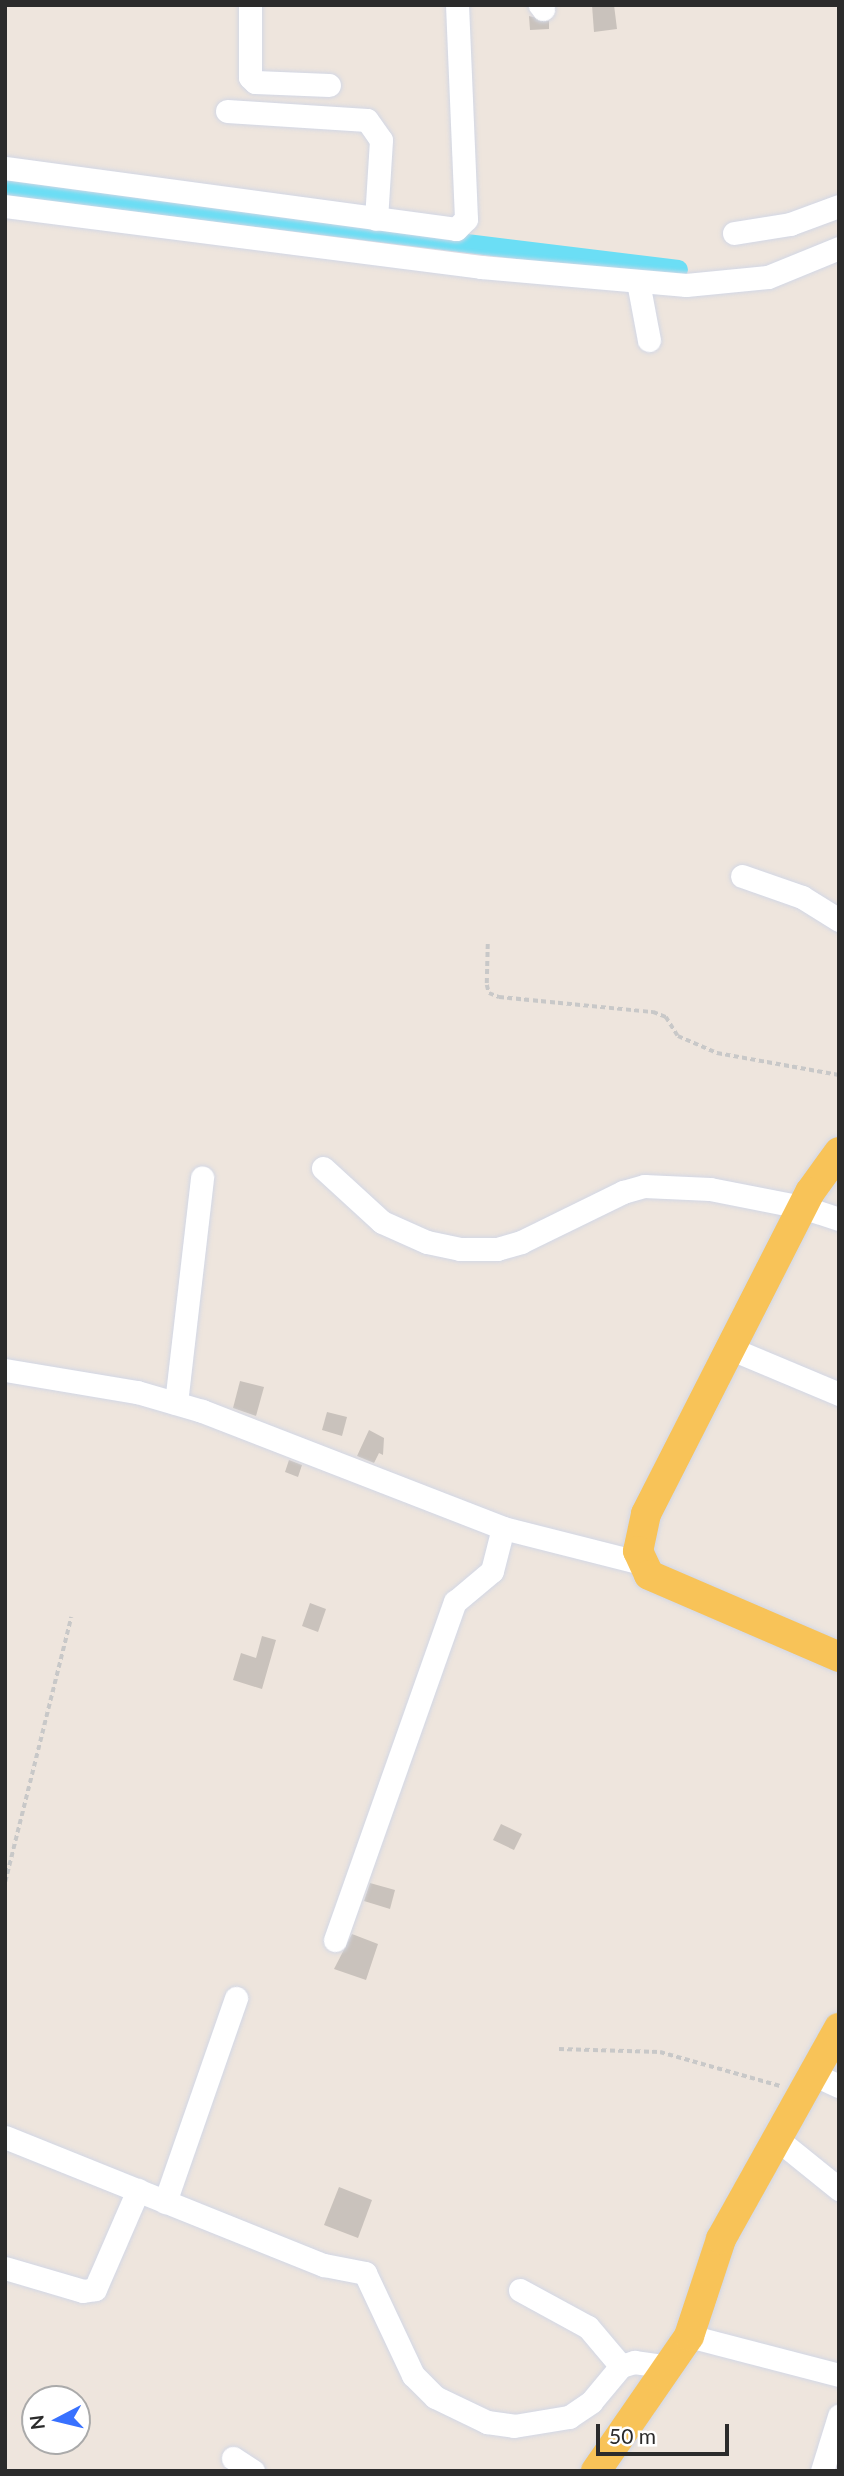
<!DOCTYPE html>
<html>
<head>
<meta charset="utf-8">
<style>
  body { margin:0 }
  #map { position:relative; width:844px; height:2476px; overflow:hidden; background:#eee5dd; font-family:Lato,sans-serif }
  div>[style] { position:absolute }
  .canal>* { height:19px; margin:-9.5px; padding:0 9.5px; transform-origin:9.5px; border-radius:9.5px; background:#6bdef5 }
  .building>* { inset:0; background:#c9c2bc }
  .path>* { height:3.5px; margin-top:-1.75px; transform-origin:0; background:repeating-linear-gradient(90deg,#c8c8c8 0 5px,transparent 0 8.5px) }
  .roads { filter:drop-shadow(0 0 2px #d2d7e5) drop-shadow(0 0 2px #d2d7e5) }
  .minor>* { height:23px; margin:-11.5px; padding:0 11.5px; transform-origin:11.5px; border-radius:11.5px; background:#fff }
  .major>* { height:30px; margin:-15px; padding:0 15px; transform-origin:15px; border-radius:15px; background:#f8c358 }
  span { translate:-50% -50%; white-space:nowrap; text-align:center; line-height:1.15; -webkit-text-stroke:7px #fff; paint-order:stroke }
  .frame { position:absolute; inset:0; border:7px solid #2b2b2b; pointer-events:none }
  .north { position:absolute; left:21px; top:2385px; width:70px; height:70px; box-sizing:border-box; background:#fff; border:2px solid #aaa; border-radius:50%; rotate:263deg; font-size:19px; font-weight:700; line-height:28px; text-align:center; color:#2b2b2b }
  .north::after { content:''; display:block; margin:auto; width:24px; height:32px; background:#3871ff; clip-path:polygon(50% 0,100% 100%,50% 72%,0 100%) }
  .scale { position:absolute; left:596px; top:2424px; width:133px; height:32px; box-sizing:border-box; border:4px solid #2b2b2b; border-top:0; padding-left:9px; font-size:21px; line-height:24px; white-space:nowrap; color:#2b2b2b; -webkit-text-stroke:5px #fff; paint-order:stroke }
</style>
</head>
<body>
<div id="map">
  <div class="canal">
    <i style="left:5px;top:186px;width:678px;rotate:7.03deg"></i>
  </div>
  <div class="building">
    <i style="clip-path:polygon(592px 5px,614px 5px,617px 29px,594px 32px)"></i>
    <i style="clip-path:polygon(529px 16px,549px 21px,549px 29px,530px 30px)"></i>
    <i style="clip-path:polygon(240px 1381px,264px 1387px,256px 1416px,233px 1408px)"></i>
    <i style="clip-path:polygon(327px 1412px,347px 1417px,342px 1436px,322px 1430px)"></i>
    <i style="clip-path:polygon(369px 1430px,384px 1438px,383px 1455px,379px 1453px,374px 1463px,357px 1456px)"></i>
    <i style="clip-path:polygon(289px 1460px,302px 1465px,298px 1477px,285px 1472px)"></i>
    <i style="clip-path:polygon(310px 1603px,326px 1609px,318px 1632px,302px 1626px)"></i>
    <i style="clip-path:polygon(262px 1636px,276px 1640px,262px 1689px,233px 1680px,241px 1653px,256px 1658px)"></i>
    <i style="clip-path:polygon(501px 1824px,522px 1834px,514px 1850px,493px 1840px)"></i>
    <i style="clip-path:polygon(370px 1883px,395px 1890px,390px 1909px,364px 1901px)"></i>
    <i style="clip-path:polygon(352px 1934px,378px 1944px,366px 1980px,334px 1969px)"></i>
    <i style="clip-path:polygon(339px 2187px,372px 2200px,358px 2238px,324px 2225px)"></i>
  </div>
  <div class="path">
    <i style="left:488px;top:944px;width:41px;rotate:91.4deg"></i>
    <i style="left:487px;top:985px;width:8px;rotate:76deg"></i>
    <i style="left:489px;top:993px;width:11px;rotate:22deg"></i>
    <i style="left:499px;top:997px;width:155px;rotate:5.6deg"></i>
    <i style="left:653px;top:1012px;width:14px;rotate:21deg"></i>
    <i style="left:666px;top:1017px;width:22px;rotate:58deg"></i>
    <i style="left:678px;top:1036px;width:43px;rotate:23.6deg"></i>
    <i style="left:717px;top:1053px;width:124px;rotate:10.2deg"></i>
    <i style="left:5px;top:1882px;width:273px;rotate:-76deg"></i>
    <i style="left:559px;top:2049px;width:101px;rotate:1.7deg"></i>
    <i style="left:660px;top:2052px;width:125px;rotate:15.8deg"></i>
  </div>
  <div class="roads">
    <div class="minor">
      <i style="left:250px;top:5px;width:72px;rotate:90deg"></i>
      <i style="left:250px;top:77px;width:7px;rotate:45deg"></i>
      <i style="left:255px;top:82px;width:74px;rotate:2.3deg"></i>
      <i style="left:540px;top:5px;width:5px;rotate:53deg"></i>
      <i style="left:227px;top:111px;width:140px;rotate:3.7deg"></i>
      <i style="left:367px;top:120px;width:24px;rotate:55deg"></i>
      <i style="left:381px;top:140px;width:79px;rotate:93.6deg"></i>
      <i style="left:5px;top:168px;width:455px;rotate:7.7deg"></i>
      <i style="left:456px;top:229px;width:14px;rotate:-45deg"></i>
      <i style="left:466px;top:219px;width:214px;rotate:-92.4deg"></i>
      <i style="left:5px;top:206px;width:480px;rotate:7.3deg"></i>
      <i style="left:481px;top:267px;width:206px;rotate:5deg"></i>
      <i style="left:686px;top:285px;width:82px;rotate:-5.6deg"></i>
      <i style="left:768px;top:277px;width:77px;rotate:-22.2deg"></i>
      <i style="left:734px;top:233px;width:57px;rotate:-9.1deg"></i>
      <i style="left:790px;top:224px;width:52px;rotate:-20.2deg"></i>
      <i style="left:638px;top:282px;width:59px;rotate:79.3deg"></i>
      <i style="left:742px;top:876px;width:64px;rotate:19.3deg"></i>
      <i style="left:802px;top:897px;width:44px;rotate:31.9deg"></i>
      <i style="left:323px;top:1168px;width:80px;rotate:42.5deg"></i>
      <i style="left:382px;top:1222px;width:49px;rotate:24deg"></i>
      <i style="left:427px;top:1242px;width:34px;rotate:12deg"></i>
      <i style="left:460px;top:1249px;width:37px"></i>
      <i style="left:497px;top:1249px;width:25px;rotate:-16deg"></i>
      <i style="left:521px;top:1242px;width:114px;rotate:-26.1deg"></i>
      <i style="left:623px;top:1192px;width:22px;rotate:-16deg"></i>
      <i style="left:644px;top:1186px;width:66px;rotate:2.6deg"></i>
      <i style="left:710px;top:1189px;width:94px;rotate:11.1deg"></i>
      <i style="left:802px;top:1207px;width:39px;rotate:18deg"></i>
      <i style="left:732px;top:1349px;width:116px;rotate:22.8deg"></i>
      <i style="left:5px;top:1370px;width:134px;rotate:9.5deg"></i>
      <i style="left:137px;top:1392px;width:68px;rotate:16.3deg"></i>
      <i style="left:202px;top:1411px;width:323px;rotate:21.2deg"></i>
      <i style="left:503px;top:1528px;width:142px;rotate:14.2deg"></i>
      <i style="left:176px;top:1403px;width:227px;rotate:-83.4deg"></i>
      <i style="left:335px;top:1940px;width:359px;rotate:-70.5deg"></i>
      <i style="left:455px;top:1602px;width:48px;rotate:-40deg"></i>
      <i style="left:492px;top:1571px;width:44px;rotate:-75.7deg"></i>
      <i style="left:813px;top:2074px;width:29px;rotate:25deg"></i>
      <i style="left:5px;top:2137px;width:344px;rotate:21.9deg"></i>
      <i style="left:324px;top:2265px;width:42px;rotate:11deg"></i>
      <i style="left:365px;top:2273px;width:113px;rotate:64.8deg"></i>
      <i style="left:413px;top:2375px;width:31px;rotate:45deg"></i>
      <i style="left:435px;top:2397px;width:58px;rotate:25.7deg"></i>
      <i style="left:487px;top:2422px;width:27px;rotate:8deg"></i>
      <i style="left:514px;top:2426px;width:56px;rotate:-9.3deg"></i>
      <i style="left:569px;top:2417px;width:27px;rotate:-34deg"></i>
      <i style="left:591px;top:2402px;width:47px;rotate:-50.2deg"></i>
      <i style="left:621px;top:2366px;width:14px;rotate:-17deg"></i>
      <i style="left:634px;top:2362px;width:34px;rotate:8deg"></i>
      <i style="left:777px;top:2139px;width:80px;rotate:38.9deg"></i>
      <i style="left:165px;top:2202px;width:216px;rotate:-70.8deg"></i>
      <i style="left:5px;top:2268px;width:81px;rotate:16.4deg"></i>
      <i style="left:83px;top:2291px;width:12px;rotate:-9deg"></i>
      <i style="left:95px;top:2289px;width:108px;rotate:-66.5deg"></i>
      <i style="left:520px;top:2290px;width:77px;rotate:28.6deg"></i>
      <i style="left:588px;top:2327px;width:51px;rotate:49.8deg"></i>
      <i style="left:689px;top:2336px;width:155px;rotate:14.6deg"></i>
      <i style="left:233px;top:2458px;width:24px;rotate:33deg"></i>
      <i style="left:822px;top:2471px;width:58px;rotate:-72.8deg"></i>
    </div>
    <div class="major">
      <i style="left:839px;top:1152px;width:49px;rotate:125.9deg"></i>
      <i style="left:810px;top:1192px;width:361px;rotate:117deg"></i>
      <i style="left:646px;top:1514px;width:38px;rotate:102deg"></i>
      <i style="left:638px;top:1551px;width:26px;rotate:65deg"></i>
      <i style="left:649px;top:1575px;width:207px;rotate:23.3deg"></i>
      <i style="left:596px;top:2471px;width:164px;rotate:-55.4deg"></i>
      <i style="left:689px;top:2336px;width:102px;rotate:-71.7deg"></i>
      <i style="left:721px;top:2239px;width:242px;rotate:-60.8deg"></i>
    </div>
  </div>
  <div class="frame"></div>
  <div class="north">N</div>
  <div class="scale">50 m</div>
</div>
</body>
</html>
